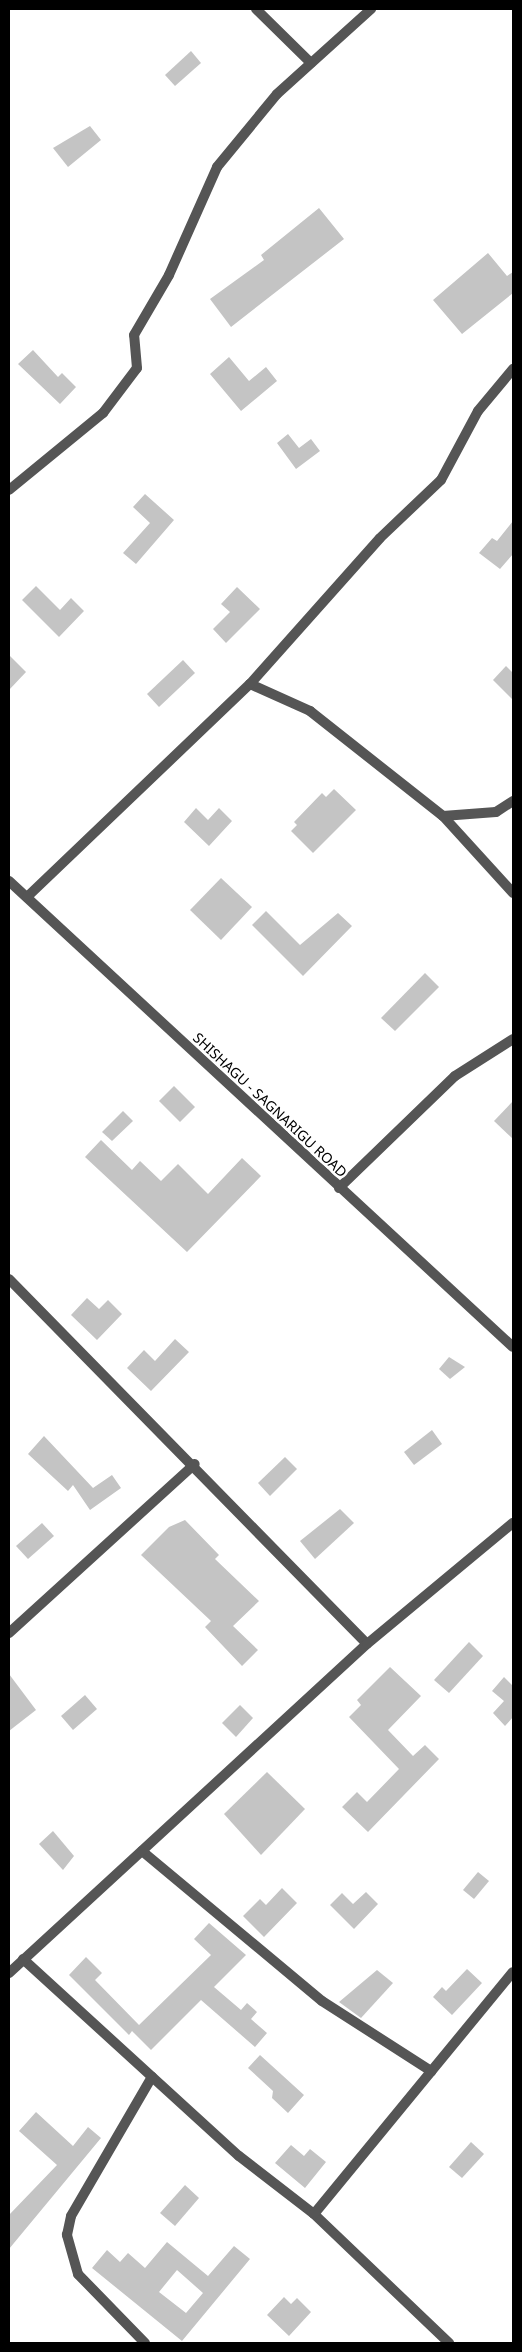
<!DOCTYPE html>
<html>
<head>
<meta charset="utf-8">
<style>
  body { margin:0 }
  #map { position:relative; width:522px; height:2352px; overflow:hidden; background:#fff; font-family:"Noto Sans",sans-serif }
  div>[style] { position:absolute }
  .building>* { inset:0; background:#c4c4c4 }
  .minor>* { height:10px; margin:-5px; padding:0 5px; transform-origin:5px; border-radius:5px; background:#555 }
  span { translate:-50% -50%; white-space:nowrap; text-align:center; line-height:1.15; -webkit-text-stroke:5px #fff; paint-order:stroke }
  .street-label { font-size:14px; color:#000 }
  .frame { position:absolute; inset:0; border:10px solid #000; pointer-events:none }
</style>
</head>
<body>
<div id="map">
  <div class="building">
    <i style="clip-path:polygon(191px 51px,201px 63px,175px 86px,165px 75px)"></i>
    <i style="clip-path:polygon(90px 126px,101px 140px,68px 167px,53px 148px)"></i>
    <i style="clip-path:polygon(319px 208px,344px 239px,231px 327px,210px 299px,264px 260px,261px 255px)"></i>
    <i style="clip-path:polygon(488px 253px,507px 276px,513px 272px,513px 293px,462px 334px,433px 300px)"></i>
    <i style="clip-path:polygon(33px 350px,58px 377px,62px 373px,76px 387px,60px 404px,18px 364px)"></i>
    <i style="clip-path:polygon(229px 357px,249px 381px,266px 367px,277px 381px,241px 411px,210px 374px)"></i>
    <i style="clip-path:polygon(288px 434px,299px 448px,311px 439px,320px 451px,296px 469px,277px 443px)"></i>
    <i style="clip-path:polygon(145px 494px,174px 520px,136px 564px,123px 553px,150px 523px,133px 507px)"></i>
    <i style="clip-path:polygon(513px 521px,513px 554px,500px 569px,479px 553px,492px 538px,497px 541px)"></i>
    <i style="clip-path:polygon(36px 586px,60px 610px,71px 598px,84px 611px,59px 637px,22px 600px)"></i>
    <i style="clip-path:polygon(237px 587px,260px 609px,226px 643px,213px 629px,230px 612px,221px 604px)"></i>
    <i style="clip-path:polygon(9px 655px,26px 672px,9px 690px)"></i>
    <i style="clip-path:polygon(183px 660px,195px 673px,159px 707px,147px 694px)"></i>
    <i style="clip-path:polygon(506px 666px,513px 673px,513px 700px,493px 680px)"></i>
    <i style="clip-path:polygon(334px 789px,356px 810px,313px 853px,291px 831px,297px 825px,294px 822px,322px 793px,326px 797px)"></i>
    <i style="clip-path:polygon(196px 808px,208px 820px,219px 808px,232px 821px,209px 846px,184px 822px)"></i>
    <i style="clip-path:polygon(221px 878px,252px 907px,221px 940px,190px 910px)"></i>
    <i style="clip-path:polygon(266px 911px,300px 945px,338px 913px,352px 926px,303px 976px,252px 925px)"></i>
    <i style="clip-path:polygon(425px 973px,439px 987px,395px 1031px,381px 1018px)"></i>
    <i style="clip-path:polygon(174px 1086px,195px 1107px,180px 1122px,159px 1101px)"></i>
    <i style="clip-path:polygon(513px 1101px,513px 1139px,494px 1121px)"></i>
    <i style="clip-path:polygon(123px 1111px,133px 1121px,112px 1141px,102px 1132px)"></i>
    <i style="clip-path:polygon(101px 1140px,132px 1170px,140px 1161px,161px 1181px,178px 1164px,208px 1194px,242px 1158px,261px 1176px,187px 1252px,85px 1157px)"></i>
    <i style="clip-path:polygon(87px 1298px,99px 1309px,108px 1300px,122px 1314px,97px 1340px,71px 1315px)"></i>
    <i style="clip-path:polygon(175px 1339px,189px 1352px,151px 1391px,127px 1368px,144px 1350px,155px 1361px)"></i>
    <i style="clip-path:polygon(449px 1357px,465px 1367px,450px 1379px,439px 1369px)"></i>
    <i style="clip-path:polygon(432px 1430px,442px 1444px,414px 1465px,404px 1452px)"></i>
    <i style="clip-path:polygon(44px 1436px,93px 1488px,112px 1475px,121px 1488px,90px 1510px,73px 1485px,68px 1491px,28px 1454px)"></i>
    <i style="clip-path:polygon(285px 1457px,297px 1469px,270px 1496px,258px 1483px)"></i>
    <i style="clip-path:polygon(340px 1509px,354px 1523px,315px 1559px,300px 1541px)"></i>
    <i style="clip-path:polygon(185px 1520px,219px 1555px,215px 1559px,259px 1601px,233px 1626px,258px 1650px,242px 1666px,205px 1627px,211px 1621px,141px 1555px,169px 1527px)"></i>
    <i style="clip-path:polygon(42px 1523px,54px 1536px,28px 1559px,16px 1546px)"></i>
    <i style="clip-path:polygon(469px 1642px,483px 1656px,449px 1693px,434px 1680px)"></i>
    <i style="clip-path:polygon(390px 1667px,421px 1696px,388px 1730px,413px 1756px,425px 1745px,439px 1759px,368px 1832px,342px 1807px,357px 1792px,367px 1802px,399px 1769px,349px 1717px,361px 1705px,357px 1700px)"></i>
    <i style="clip-path:polygon(9px 1674px,36px 1710px,9px 1731px)"></i>
    <i style="clip-path:polygon(504px 1677px,513px 1686px,513px 1717px,505px 1726px,493px 1713px,504px 1701px,492px 1691px)"></i>
    <i style="clip-path:polygon(85px 1695px,97px 1709px,73px 1730px,61px 1716px)"></i>
    <i style="clip-path:polygon(240px 1705px,253px 1718px,236px 1737px,222px 1723px)"></i>
    <i style="clip-path:polygon(267px 1772px,305px 1809px,261px 1855px,224px 1814px)"></i>
    <i style="clip-path:polygon(53px 1831px,74px 1856px,63px 1870px,39px 1844px)"></i>
    <i style="clip-path:polygon(478px 1872px,489px 1881px,474px 1899px,463px 1890px)"></i>
    <i style="clip-path:polygon(282px 1888px,297px 1903px,264px 1937px,243px 1916px,260px 1899px,266px 1905px)"></i>
    <i style="clip-path:polygon(366px 1892px,378px 1904px,354px 1929px,330px 1905px,342px 1893px,353px 1904px)"></i>
    <i style="clip-path:polygon(209px 1923px,246px 1955px,214px 1987px,241px 2010px,247px 2003px,257px 2012px,251px 2019px,267px 2033px,255px 2047px,201px 2000px,151px 2050px,132px 2031px,129px 2035px,69px 1975px,86px 1957px,102px 1973px,95px 1980px,139px 2025px,211px 1955px,194px 1939px)"></i>
    <i style="clip-path:polygon(467px 1969px,482px 1983px,452px 2015px,433px 1997px,442px 1987px,446px 1991px)"></i>
    <i style="clip-path:polygon(377px 1970px,393px 1983px,361px 2018px,339px 2002px)"></i>
    <i style="clip-path:polygon(260px 2055px,304px 2095px,288px 2113px,272px 2098px,273px 2091px,248px 2068px)"></i>
    <i style="clip-path:polygon(36px 2112px,73px 2146px,88px 2127px,101px 2138px,9px 2249px,9px 2215px,57px 2165px,19px 2131px)"></i>
    <i style="clip-path:polygon(471px 2142px,484px 2154px,462px 2178px,449px 2167px)"></i>
    <i style="clip-path:polygon(291px 2145px,304px 2156px,310px 2149px,326px 2162px,305px 2188px,275px 2163px)"></i>
    <i style="clip-path:polygon(185px 2185px,199px 2198px,175px 2226px,160px 2213px)"></i>
    <i style="clip-path:polygon(evenodd,167px 2242px,208px 2276px,234px 2246px,250px 2259px,182px 2341px,92px 2268px,107px 2250px,120px 2262px,128px 2253px,145px 2268px,167px 2242px,177px 2270px,203px 2293px,186px 2313px,159px 2292px,177px 2270px)"></i>
    <i style="clip-path:polygon(284px 2297px,291px 2304px,297px 2298px,311px 2312px,289px 2336px,267px 2315px)"></i>
  </div>
  <div class="minor">
    <i style="left:256px;top:9px;width:77px;rotate:44.5deg"></i>
    <i style="left:9px;top:490px;width:122px;rotate:-39.3deg"></i>
    <i style="left:103px;top:413px;width:56px;rotate:-52.9deg"></i>
    <i style="left:137px;top:368px;width:33px;rotate:-95deg"></i>
    <i style="left:134px;top:335px;width:69px;rotate:-59.7deg"></i>
    <i style="left:169px;top:275px;width:118px;rotate:-66deg"></i>
    <i style="left:217px;top:167px;width:94px;rotate:-50.6deg"></i>
    <i style="left:277px;top:94px;width:127px;rotate:-42.1deg"></i>
    <i style="left:250px;top:684px;width:66px;rotate:24.2deg"></i>
    <i style="left:310px;top:711px;width:169px;rotate:38.3deg"></i>
    <i style="left:443px;top:816px;width:53px;rotate:-4.3deg"></i>
    <i style="left:496px;top:812px;width:20px;rotate:-33deg"></i>
    <i style="left:443px;top:816px;width:104px;rotate:47.7deg"></i>
    <i style="left:9px;top:881px;width:686px;rotate:42.76deg"></i>
    <i style="left:27px;top:897px;width:308px;rotate:-43.7deg"></i>
    <i style="left:250px;top:684px;width:195px;rotate:-48.3deg"></i>
    <i style="left:380px;top:538px;width:84px;rotate:-43.6deg"></i>
    <i style="left:441px;top:480px;width:78px;rotate:-61.8deg"></i>
    <i style="left:478px;top:411px;width:55px;rotate:-50.2deg"></i>
    <i style="left:339px;top:1188px;width:161px;rotate:-44deg"></i>
    <i style="left:455px;top:1076px;width:69px;rotate:-32.5deg"></i>
    <i style="left:9px;top:1279px;width:511px;rotate:45.55deg"></i>
    <i style="left:9px;top:1633px;width:251px;rotate:-42.3deg"></i>
    <i style="left:142px;top:1851px;width:234px;rotate:39.8deg"></i>
    <i style="left:322px;top:2001px;width:130px;rotate:32.7deg"></i>
    <i style="left:23px;top:1959px;width:292px;rotate:42.4deg"></i>
    <i style="left:239px;top:2156px;width:95px;rotate:37.7deg"></i>
    <i style="left:314px;top:2214px;width:187px;rotate:43.7deg"></i>
    <i style="left:9px;top:1973px;width:486px;rotate:-42.6deg"></i>
    <i style="left:367px;top:1644px;width:190px;rotate:-39.7deg"></i>
    <i style="left:314px;top:2214px;width:313px;rotate:-50.6deg"></i>
    <i style="left:145px;top:2343px;width:96px;rotate:-134.2deg"></i>
    <i style="left:78px;top:2274px;width:41px;rotate:-105.8deg"></i>
    <i style="left:67px;top:2235px;width:19px;rotate:-78deg"></i>
    <i style="left:71px;top:2216px;width:161px;rotate:-59.8deg"></i>
  </div>
  <div class="street-label">
    <span style="left:270px;top:1105px;rotate:43deg">SHISHAGU - SAGNARIGU ROAD</span>
  </div>
  <div class="frame"></div>
</div>
</body>
</html>
